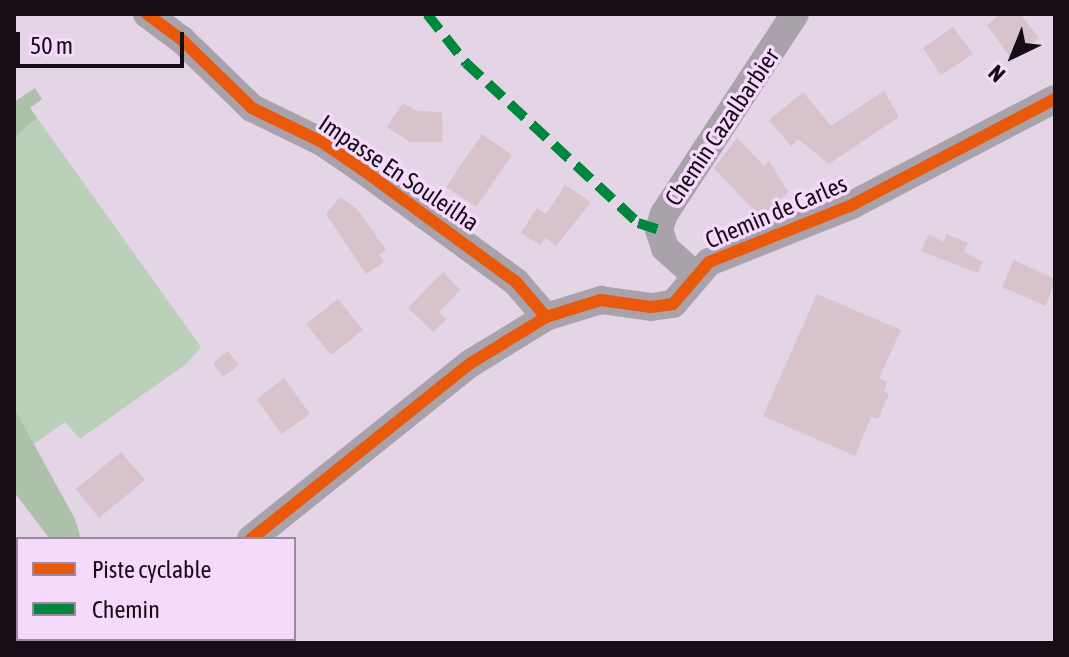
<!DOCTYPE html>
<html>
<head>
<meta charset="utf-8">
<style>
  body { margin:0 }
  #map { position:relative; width:1069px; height:657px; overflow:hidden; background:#e3d4e6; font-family:"Asap Condensed",sans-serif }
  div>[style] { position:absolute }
  .green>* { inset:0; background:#bbd0b9 }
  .forest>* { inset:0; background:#acc0aa }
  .building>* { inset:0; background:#d8c2cb }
  .minor>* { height:28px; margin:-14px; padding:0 14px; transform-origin:14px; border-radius:14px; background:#aaa2ab }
  .quiet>* { height:10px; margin-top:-5px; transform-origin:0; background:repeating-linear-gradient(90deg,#00873e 0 20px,transparent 0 30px) }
  .cycleway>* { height:12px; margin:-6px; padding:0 6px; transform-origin:6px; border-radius:6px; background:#e8590c }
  span { translate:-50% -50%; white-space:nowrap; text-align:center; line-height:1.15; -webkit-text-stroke:7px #f6dafb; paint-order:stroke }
  .street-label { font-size:24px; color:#160d17 }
  .frame { position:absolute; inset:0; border:16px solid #160d17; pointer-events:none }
  .legend { position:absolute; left:16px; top:537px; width:280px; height:104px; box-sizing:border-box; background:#f6dafb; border:2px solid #9c88a0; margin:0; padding:10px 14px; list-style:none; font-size:24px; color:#160d17 }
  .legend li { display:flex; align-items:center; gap:16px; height:40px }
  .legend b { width:40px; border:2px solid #9c88a0 }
  .north { position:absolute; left:973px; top:16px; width:80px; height:80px; -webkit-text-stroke:6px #f6dafb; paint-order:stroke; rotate:223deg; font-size:22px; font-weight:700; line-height:32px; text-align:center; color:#160d17 }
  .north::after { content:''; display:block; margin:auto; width:28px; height:36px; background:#160d17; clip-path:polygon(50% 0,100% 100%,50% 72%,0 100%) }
  .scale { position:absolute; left:16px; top:32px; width:168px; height:36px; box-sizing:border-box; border:4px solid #160d17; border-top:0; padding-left:10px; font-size:24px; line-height:28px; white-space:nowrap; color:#160d17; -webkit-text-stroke:6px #f6dafb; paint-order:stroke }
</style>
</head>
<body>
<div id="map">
  <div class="green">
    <i style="clip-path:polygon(37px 118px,201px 347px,186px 364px,80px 439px,65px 422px,31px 446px,14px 408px,14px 138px)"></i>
  </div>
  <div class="forest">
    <i style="clip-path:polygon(35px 88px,42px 99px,30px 108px,37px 118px,14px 138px,14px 102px)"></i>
    <i style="clip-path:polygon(14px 408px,75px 519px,81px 539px,50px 539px,14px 492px)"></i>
  </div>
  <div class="building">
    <i style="clip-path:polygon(1000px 14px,1020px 14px,1039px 38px,1011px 59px,987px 25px)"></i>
    <i style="clip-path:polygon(953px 27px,973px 54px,941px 75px,923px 48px)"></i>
    <i style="clip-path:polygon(884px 91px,899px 117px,829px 164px,798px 139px,791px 146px,769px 120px,803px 92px,831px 126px)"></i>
    <i style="clip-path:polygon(403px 103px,416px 111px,442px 112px,443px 142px,410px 142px,387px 127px)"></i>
    <i style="clip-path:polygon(482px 134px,512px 155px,476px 207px,446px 187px)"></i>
    <i style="clip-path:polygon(737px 138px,764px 166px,769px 161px,788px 192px,761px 218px,714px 168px)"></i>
    <i style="clip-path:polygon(565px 185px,591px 202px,556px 246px,545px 238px,540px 245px,521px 233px,537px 208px,546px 214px)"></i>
    <i style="clip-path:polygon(340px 197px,357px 209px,386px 250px,379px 255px,384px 262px,366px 274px,326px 214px)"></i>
    <i style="clip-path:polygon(929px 234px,944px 242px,946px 234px,968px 243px,964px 252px,983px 262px,978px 273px,921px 251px)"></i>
    <i style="clip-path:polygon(1014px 260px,1055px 279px,1046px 306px,1002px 287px)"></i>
    <i style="clip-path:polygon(443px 272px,460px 290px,439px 312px,446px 320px,433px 332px,408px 308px)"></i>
    <i style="clip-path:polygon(817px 294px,901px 330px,879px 378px,887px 382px,884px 391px,889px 394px,878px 419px,871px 417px,855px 456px,763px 416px)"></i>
    <i style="clip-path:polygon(338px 299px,363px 330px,331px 355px,306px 324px)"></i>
    <i style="clip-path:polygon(228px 351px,239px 365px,223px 377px,213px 363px)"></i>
    <i style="clip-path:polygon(284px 378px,310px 414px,281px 434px,257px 399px)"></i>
    <i style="clip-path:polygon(121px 452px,145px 480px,99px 518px,76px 489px)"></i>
  </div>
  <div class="minor">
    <i style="left:147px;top:14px;width:44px;rotate:36.6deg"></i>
    <i style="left:182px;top:40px;width:98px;rotate:44.2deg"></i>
    <i style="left:252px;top:108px;width:78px;rotate:25.9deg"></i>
    <i style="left:322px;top:142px;width:50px;rotate:34.3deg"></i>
    <i style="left:363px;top:170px;width:190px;rotate:36.2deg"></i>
    <i style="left:516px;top:282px;width:46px;rotate:49.4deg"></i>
    <i style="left:696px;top:276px;width:42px;rotate:-137.9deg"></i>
    <i style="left:665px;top:248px;width:19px;rotate:-108deg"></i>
    <i style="left:659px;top:230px;width:17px;rotate:-73deg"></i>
    <i style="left:664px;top:214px;width:239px;rotate:-56.8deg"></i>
    <i style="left:251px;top:539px;width:282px;rotate:-38.7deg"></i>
    <i style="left:471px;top:363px;width:88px;rotate:-31.5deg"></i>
    <i style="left:546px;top:317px;width:58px;rotate:-17.2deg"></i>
    <i style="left:601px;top:300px;width:50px;rotate:8deg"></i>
    <i style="left:651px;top:307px;width:22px;rotate:-8deg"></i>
    <i style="left:673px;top:304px;width:55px;rotate:-49.4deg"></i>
    <i style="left:709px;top:262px;width:152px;rotate:-21.7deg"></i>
    <i style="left:850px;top:206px;width:231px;rotate:-27.6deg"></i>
    <i style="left:116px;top:643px;width:6px;rotate:-39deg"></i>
  </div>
  <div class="quiet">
    <i style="left:427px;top:14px;width:63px;rotate:51.5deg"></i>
    <i style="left:466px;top:63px;width:235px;rotate:42.9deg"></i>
    <i style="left:638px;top:223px;width:22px;rotate:18deg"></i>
  </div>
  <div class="cycleway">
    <i style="left:147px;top:14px;width:44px;rotate:36.6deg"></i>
    <i style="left:182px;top:40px;width:98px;rotate:44.2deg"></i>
    <i style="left:252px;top:108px;width:78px;rotate:25.9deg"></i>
    <i style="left:322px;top:142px;width:50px;rotate:34.3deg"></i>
    <i style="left:363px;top:170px;width:190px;rotate:36.2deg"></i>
    <i style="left:516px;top:282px;width:46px;rotate:49.4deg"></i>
    <i style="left:251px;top:539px;width:282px;rotate:-38.7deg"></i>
    <i style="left:471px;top:363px;width:88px;rotate:-31.5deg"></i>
    <i style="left:546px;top:317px;width:58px;rotate:-17.2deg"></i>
    <i style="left:601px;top:300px;width:50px;rotate:8deg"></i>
    <i style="left:651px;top:307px;width:22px;rotate:-8deg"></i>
    <i style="left:673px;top:304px;width:55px;rotate:-49.4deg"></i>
    <i style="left:709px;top:262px;width:152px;rotate:-21.7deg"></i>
    <i style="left:850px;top:206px;width:231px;rotate:-27.6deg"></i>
  </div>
  <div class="street-label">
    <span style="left:722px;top:127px;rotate:-56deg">Chemin Cazalbarbier</span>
    <span style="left:399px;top:173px;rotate:34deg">Impasse En Souleilha</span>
    <span style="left:776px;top:212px;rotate:-23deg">Chemin de Carles</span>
  </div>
  <div class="frame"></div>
  <ul class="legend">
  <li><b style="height:10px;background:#e8590c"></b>Piste cyclable</li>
  <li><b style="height:10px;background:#00873e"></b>Chemin</li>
  </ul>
  <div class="north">N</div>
  <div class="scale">50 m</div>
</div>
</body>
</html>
